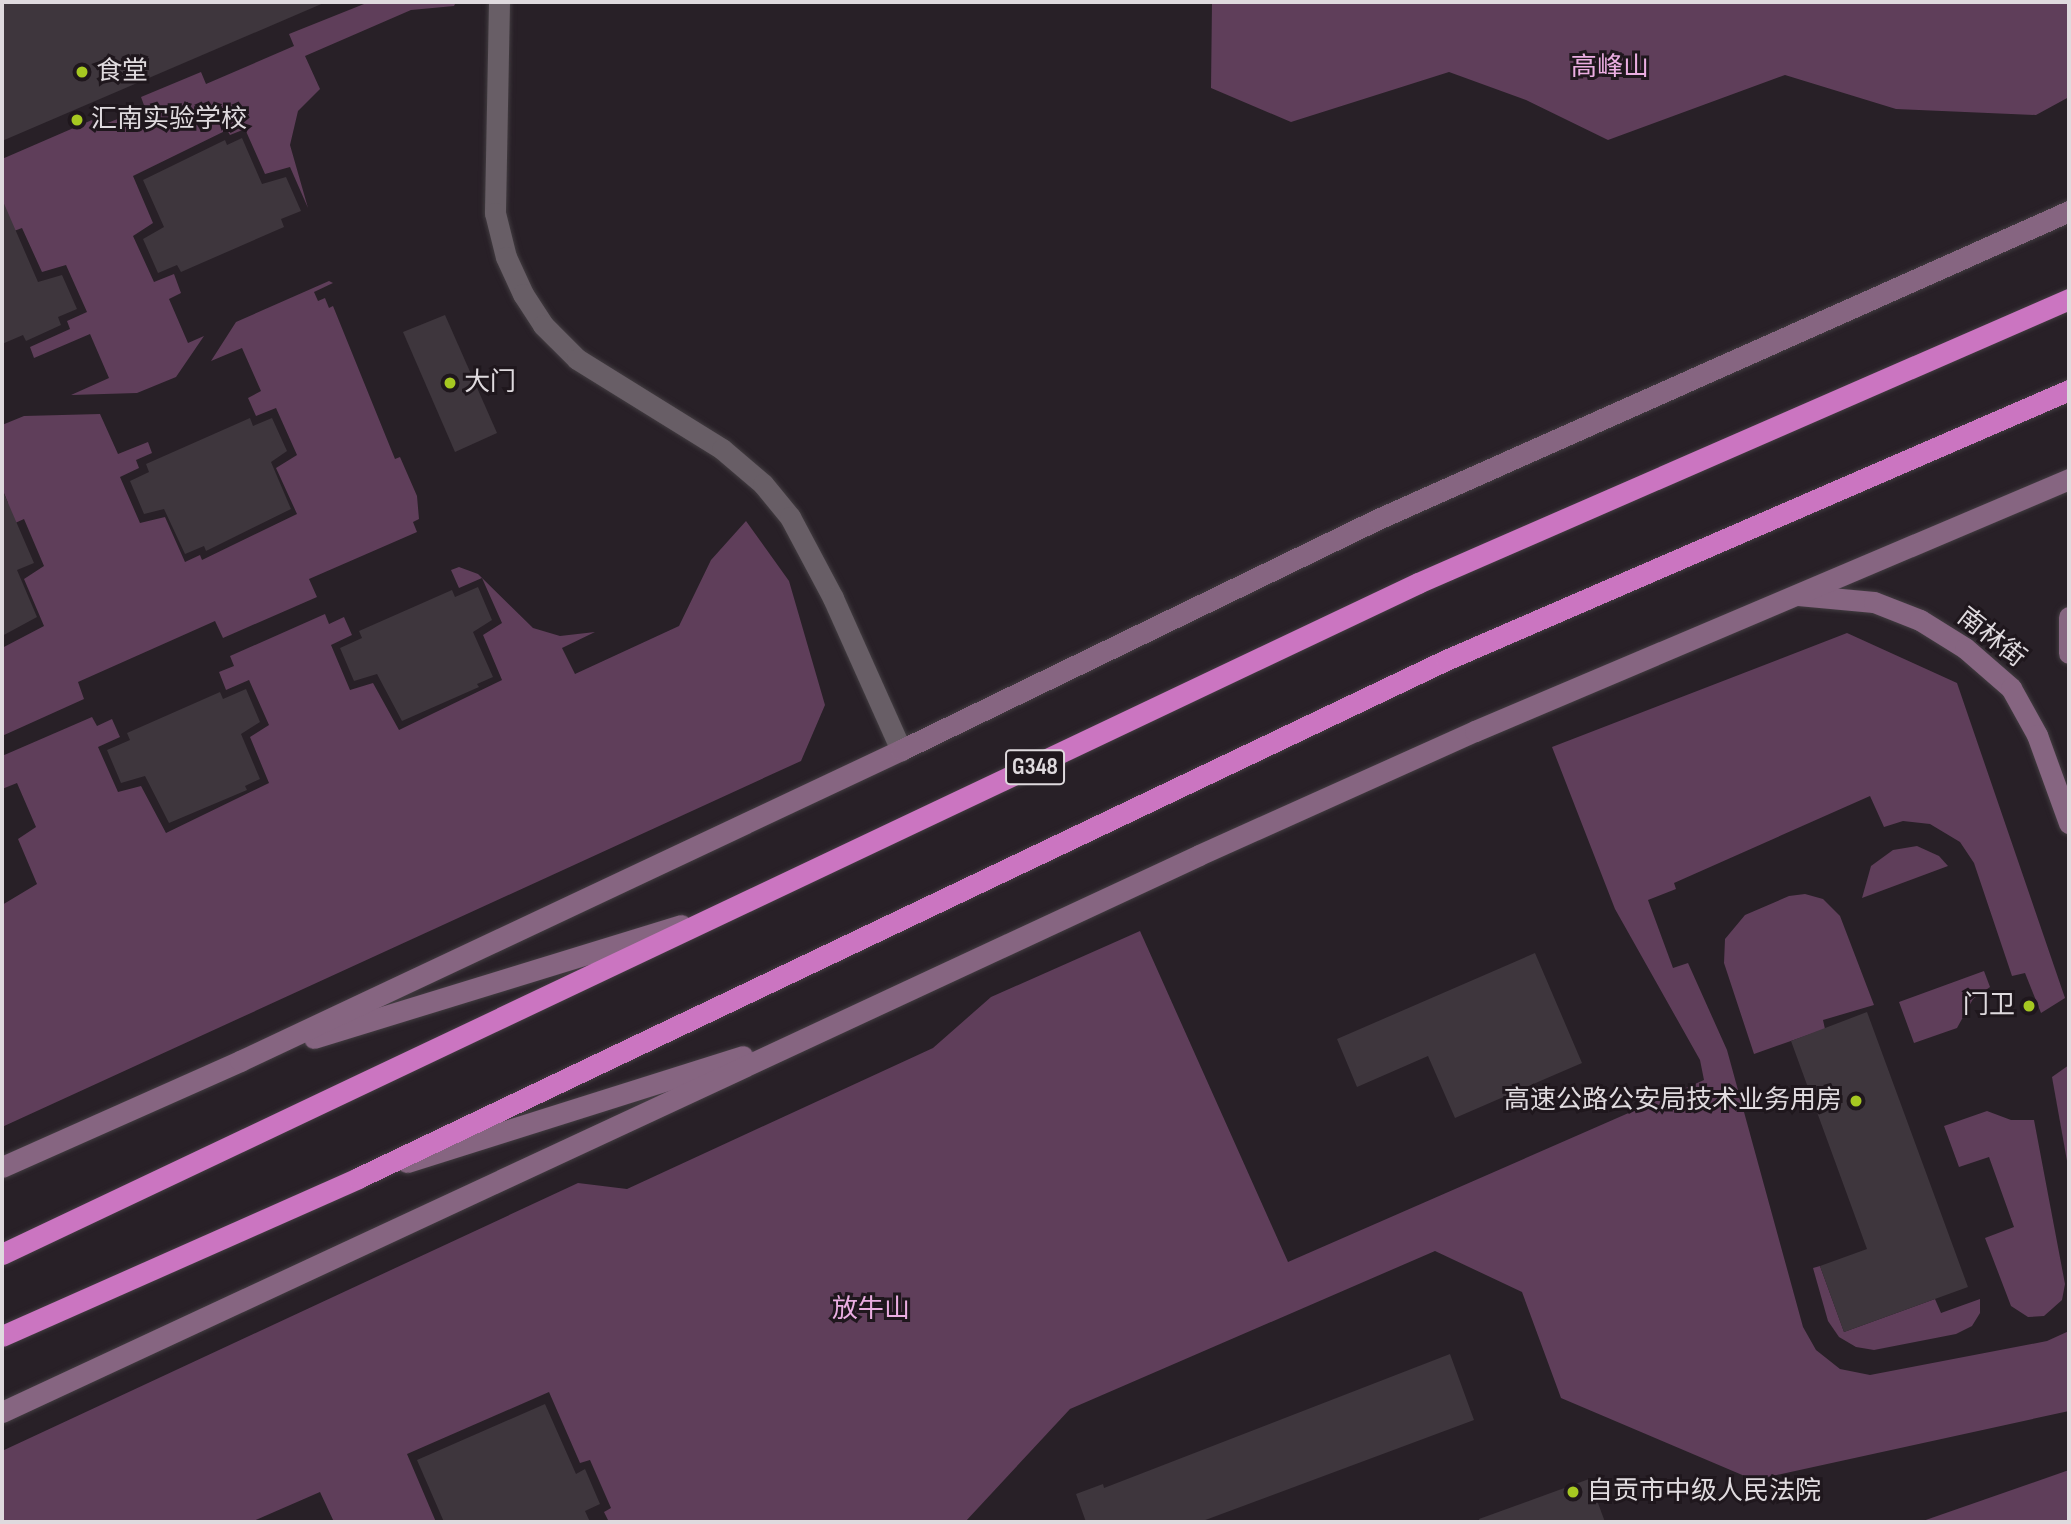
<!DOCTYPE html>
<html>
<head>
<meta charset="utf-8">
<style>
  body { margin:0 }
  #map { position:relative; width:2071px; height:1524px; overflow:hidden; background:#282027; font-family:"Sofia Sans Condensed","Noto Sans SC",sans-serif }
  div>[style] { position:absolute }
  .green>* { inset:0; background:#5f3e5a }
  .building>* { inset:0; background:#3e363d }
  .roads { filter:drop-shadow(0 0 2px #423c41) drop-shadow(0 0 2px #423c41) }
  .street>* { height:21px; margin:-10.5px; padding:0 10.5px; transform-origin:10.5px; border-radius:10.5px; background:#685e66 }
  .secondary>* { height:21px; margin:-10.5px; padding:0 10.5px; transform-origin:10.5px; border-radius:10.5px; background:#866581 }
  .highway>* { height:21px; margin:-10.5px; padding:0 10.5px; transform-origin:10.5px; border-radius:10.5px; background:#cb75c1 }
  .dots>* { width:19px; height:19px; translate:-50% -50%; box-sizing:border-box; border:4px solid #1f171d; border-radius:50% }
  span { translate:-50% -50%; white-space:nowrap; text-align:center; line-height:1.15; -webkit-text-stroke:6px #1f171d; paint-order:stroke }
  .shield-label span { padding:2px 5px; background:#1f171d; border:2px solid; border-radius:5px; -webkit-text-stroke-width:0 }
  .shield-label { font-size:24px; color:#dfdade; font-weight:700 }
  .park-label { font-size:26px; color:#ebaee2 }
  .poi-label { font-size:26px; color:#dfdade }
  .left { translate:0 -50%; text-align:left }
  .right { translate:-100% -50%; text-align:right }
  .street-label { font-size:26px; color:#dfdade }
  .frame { position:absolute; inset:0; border:4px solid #dfdade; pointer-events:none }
</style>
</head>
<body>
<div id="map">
  <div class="green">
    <i style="clip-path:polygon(369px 2px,456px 2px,454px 6px,411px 10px,305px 56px,320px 89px,298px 111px,290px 145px,308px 208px,290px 167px,265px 174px,245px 129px,230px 135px,227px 130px,133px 176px,153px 223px,133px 236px,154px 282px,174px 274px,181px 293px,169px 299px,188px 343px,204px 336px,176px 377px,137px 393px,71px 395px,109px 378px,90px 334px,34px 358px,30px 347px,70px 329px,67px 321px,87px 312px,66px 265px,42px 272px,22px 228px,6px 234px,2px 230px,2px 159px,92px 120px,95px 128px,145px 108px,141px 97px,201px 72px,206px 84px,294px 46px,289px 34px)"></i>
    <i style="clip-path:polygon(1212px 2px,2069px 2px,2069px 97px,2036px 115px,1896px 109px,1785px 75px,1608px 140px,1526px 100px,1449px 72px,1291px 122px,1211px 88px)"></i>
    <i style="clip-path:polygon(329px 281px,333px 283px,314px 292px,318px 301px,325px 298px,329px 308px,333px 306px,395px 459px,400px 457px,417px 496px,419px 519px,413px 522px,417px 532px,309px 579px,317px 597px,223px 638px,215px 621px,78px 682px,84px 699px,2px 736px,2px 648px,44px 626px,24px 579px,44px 566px,24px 519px,4px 528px,2px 523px,2px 506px,8px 503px,2px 488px,2px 425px,24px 416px,100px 414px,118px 454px,148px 442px,152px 453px,136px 460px,139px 468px,120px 477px,140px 523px,165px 517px,185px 562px,200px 555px,202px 560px,297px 514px,276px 468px,297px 455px,276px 408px,256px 416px,248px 398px,261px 391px,242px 348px,211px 361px,236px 322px)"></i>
    <i style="clip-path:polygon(746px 521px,789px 581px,825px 705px,801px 761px,2px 1127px,2px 905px,37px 884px,18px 839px,36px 827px,17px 783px,2px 789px,2px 756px,92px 717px,97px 726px,112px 719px,120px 737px,98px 747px,118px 792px,141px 786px,166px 833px,269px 783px,250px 737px,269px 725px,249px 680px,226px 690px,219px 672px,234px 666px,230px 656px,325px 614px,329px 624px,344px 617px,352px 635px,331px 645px,350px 690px,373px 683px,399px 730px,502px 680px,483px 635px,502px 623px,482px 578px,459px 588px,451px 570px,459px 567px,478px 574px,533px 628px,560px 636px,595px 632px,562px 648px,575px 674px,679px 626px,711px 560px)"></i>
    <i style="clip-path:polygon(1847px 633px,1957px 683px,2065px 998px,2041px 1013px,2025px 973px,2012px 976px,1974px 863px,1960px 842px,1930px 824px,1903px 821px,1884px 827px,1870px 796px,1674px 883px,1676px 889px,1648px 900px,1673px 968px,1688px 963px,1727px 1050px,1803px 1327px,1816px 1350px,1840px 1369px,1870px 1375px,2047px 1341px,2069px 1331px,2069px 1411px,1754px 1480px,1561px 1398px,1522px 1292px,1435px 1251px,1070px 1409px,965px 1522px,609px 1522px,604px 1512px,611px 1508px,590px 1460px,580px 1463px,549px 1392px,407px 1454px,436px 1522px,334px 1522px,320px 1492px,251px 1522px,2px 1522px,2px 1451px,578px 1183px,627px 1189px,933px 1048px,991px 997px,1140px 931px,1288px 1262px,1704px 1080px,1700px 1060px,1615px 909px,1552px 747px)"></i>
    <i style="clip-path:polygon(1917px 846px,1939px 856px,1948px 866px,1862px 898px,1871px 866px,1893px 850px)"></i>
    <i style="clip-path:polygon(1805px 894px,1823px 899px,1840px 916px,1874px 1005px,1823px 1020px,1825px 1029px,1754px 1054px,1724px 963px,1725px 939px,1745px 915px,1789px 896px)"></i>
    <i style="clip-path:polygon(1984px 971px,1990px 987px,1973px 999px,1957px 1028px,1914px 1043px,1899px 1002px)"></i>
    <i style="clip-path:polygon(2069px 1065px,2069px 1172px,2052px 1077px)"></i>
    <i style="clip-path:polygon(1987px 1111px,2011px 1120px,2034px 1120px,2065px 1284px,2062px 1300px,2044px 1316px,2028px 1317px,2011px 1306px,1985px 1238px,2014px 1227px,1989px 1157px,1959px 1167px,1944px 1126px)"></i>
    <i style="clip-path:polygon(1820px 1266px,1844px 1332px,1935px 1299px,1941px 1313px,1980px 1299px,1980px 1313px,1972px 1326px,1956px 1334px,1874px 1350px,1856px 1347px,1839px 1337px,1828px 1321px,1813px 1268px)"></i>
    <i style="clip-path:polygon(2069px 1470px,2069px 1522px,1920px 1522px)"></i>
  </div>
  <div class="building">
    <i style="clip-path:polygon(2px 2px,326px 2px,2px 141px)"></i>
    <i style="clip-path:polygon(242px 138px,262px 184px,286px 177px,301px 211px,281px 219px,284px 227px,181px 272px,177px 265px,158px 273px,143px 239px,164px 227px,143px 180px,225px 140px,227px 145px)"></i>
    <i style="clip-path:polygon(2px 199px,38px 282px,62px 275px,77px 309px,58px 317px,61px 325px,26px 341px,23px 335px,2px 344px)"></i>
    <i style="clip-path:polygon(445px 315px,497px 433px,455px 452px,403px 332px)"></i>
    <i style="clip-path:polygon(250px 418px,253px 426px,272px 418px,287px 451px,271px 462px,291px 509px,206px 551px,204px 546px,185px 554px,164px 509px,144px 514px,130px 481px,149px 472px,146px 464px)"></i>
    <i style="clip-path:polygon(2px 489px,34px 563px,17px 570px,37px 617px,2px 636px)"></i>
    <i style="clip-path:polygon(478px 587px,492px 620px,473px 632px,493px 677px,477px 684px,479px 687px,402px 721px,377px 674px,354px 681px,340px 648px,362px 638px,359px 631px,452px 590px,455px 597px)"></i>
    <i style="clip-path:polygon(246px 689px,260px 722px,241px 734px,260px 779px,245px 786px,247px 790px,169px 823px,145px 776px,121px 783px,107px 750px,130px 740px,127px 733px,220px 692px,223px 699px)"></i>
    <i style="clip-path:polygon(1535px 953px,1582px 1063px,1455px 1118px,1428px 1056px,1357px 1087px,1337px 1039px)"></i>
    <i style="clip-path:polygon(1867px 1012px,1968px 1287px,1844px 1332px,1820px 1266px,1867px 1249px,1791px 1041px)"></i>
    <i style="clip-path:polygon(1450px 1354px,1474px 1420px,1200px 1522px,1086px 1522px,1076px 1494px,1103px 1484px,1104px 1488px)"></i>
    <i style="clip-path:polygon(545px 1404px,576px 1474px,585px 1469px,600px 1504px,585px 1511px,590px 1522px,444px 1522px,417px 1460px)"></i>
    <i style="clip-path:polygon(1589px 1479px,1605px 1522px,1480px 1522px,1479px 1519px)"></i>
  </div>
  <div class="roads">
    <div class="street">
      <i style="left:499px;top:2px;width:211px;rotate:91.1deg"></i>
      <i style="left:495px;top:213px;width:45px;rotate:76deg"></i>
      <i style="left:506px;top:257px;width:41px;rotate:65.3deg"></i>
      <i style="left:523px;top:294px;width:37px;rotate:57deg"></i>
      <i style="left:543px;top:325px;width:48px;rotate:45deg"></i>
      <i style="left:577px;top:359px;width:171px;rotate:31.8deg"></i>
      <i style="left:722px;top:449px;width:54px;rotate:40.5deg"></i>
      <i style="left:763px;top:484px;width:43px;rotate:50.7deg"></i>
      <i style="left:790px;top:517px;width:92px;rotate:62deg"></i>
      <i style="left:833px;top:598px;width:167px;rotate:65.9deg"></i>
    </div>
    <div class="secondary">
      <i style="left:1798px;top:595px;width:76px;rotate:5.3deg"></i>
      <i style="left:1874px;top:602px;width:49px;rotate:21.4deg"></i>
      <i style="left:1920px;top:620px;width:53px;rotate:31.9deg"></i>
      <i style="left:1965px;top:648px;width:61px;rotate:41deg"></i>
      <i style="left:2011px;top:688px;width:54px;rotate:61deg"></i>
      <i style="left:2037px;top:735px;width:94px;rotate:70deg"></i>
      <i style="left:2069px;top:617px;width:36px;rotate:90deg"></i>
      <i style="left:314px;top:1038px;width:384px;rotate:-17.1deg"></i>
      <i style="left:407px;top:1162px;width:352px;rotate:-17.5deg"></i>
      <i style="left:2px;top:1167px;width:261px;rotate:-24deg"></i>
      <i style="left:240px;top:1061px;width:731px;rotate:-25.2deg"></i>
      <i style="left:901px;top:750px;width:530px;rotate:-25.84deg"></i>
      <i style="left:1378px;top:519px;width:757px;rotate:-24.02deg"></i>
      <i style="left:2px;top:1412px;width:1320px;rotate:-24.95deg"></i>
      <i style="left:1199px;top:855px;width:303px;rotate:-24.2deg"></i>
      <i style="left:1475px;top:731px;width:645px;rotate:-22.99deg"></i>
    </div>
    <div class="highway">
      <i style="left:2px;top:1254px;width:1567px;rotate:-25.35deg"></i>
      <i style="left:1418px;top:583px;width:710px;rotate:-23.57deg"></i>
      <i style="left:2px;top:1336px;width:389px;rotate:-23.9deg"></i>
      <i style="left:358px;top:1178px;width:1205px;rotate:-25.46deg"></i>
      <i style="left:1446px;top:660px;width:679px;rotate:-23.43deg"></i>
    </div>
  </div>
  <div class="dots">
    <i style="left:82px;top:72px;background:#a6c821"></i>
    <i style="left:77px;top:120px;background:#a6c821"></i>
    <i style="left:450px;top:383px;background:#a6c821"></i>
    <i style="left:2029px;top:1006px;background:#a6c821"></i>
    <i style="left:1856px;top:1101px;background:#a6c821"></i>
    <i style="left:1573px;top:1492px;background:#a6c821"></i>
  </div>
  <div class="shield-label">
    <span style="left:1035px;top:767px">G348</span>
  </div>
  <div class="park-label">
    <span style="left:1610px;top:68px">高峰山</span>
    <span style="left:871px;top:1310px">放牛山</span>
  </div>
  <div class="poi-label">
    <span class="left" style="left:96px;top:72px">食堂</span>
    <span class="left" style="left:91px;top:120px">汇南实验学校</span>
    <span class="left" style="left:464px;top:383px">大门</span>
    <span class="right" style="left:2015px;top:1006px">门卫</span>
    <span class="right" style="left:1842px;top:1101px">高速公路公安局技术业务用房</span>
    <span class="left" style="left:1587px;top:1492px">自贡市中级人民法院</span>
  </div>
  <div class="street-label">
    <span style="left:1991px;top:638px;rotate:38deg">南林街</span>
  </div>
  <div class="frame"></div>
</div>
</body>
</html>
